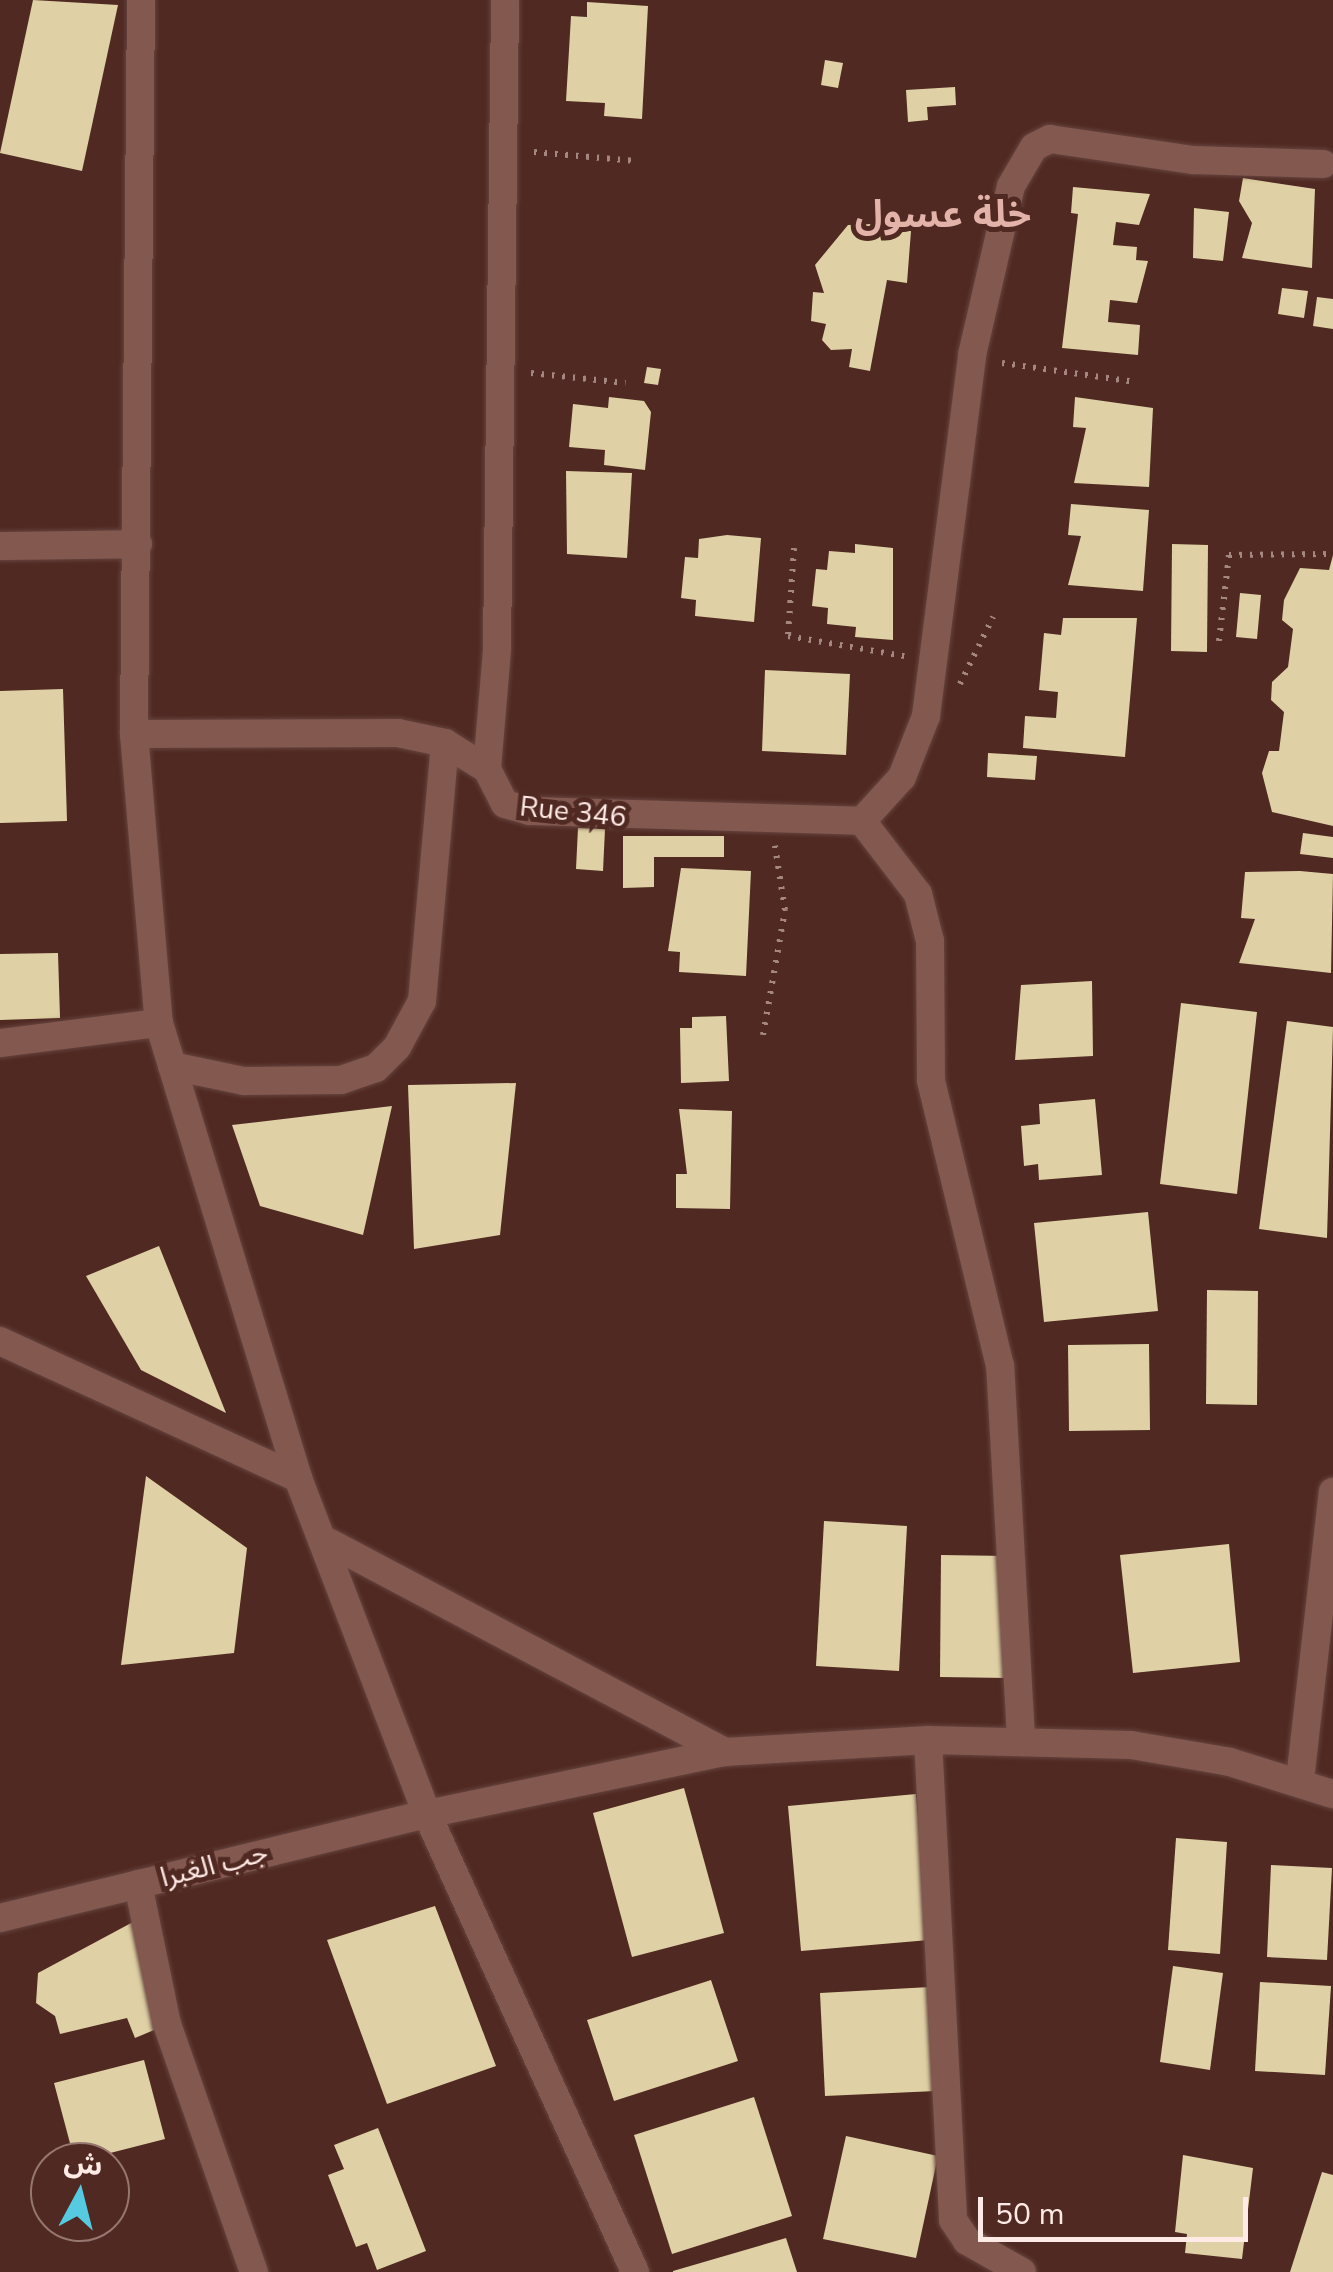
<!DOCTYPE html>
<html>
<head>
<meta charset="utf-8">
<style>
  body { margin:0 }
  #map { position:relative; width:1333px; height:2272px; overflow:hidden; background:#502922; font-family:"Nunito Sans","Noto Sans Arabic",sans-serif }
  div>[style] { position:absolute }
  .building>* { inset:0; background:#dfd1a5 }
  .path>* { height:6px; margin-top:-3px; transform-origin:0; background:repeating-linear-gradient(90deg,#a58782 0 2.5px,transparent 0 10.5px) }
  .roads { filter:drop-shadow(0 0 2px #65443f) drop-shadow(0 0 2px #65443f) }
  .minor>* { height:28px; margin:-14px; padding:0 14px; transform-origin:14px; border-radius:14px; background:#83584f }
  .secondary>* { height:28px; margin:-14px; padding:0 14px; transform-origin:14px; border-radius:14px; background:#83584f }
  span { translate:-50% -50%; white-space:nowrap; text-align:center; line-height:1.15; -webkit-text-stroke:10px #502922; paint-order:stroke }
  .street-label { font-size:28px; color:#ffeae6 }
  .district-label { font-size:38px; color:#e3b2a8; font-weight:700 }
  .north { position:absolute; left:30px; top:2142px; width:100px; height:100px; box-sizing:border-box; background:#502922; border:2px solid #967670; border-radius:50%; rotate:7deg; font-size:28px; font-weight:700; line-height:40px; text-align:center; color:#ffeae6 }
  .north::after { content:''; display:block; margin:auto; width:35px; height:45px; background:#55cae0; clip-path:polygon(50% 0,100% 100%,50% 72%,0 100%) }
  .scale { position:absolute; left:978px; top:2197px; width:270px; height:45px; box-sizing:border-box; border:5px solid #ffeae6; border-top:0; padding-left:12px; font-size:30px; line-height:35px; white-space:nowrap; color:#ffeae6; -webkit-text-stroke:8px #502922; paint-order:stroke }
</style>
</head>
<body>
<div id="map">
  <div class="building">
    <i style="clip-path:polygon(33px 0,118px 5px,82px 171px,0 153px)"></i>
    <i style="clip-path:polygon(587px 2px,648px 6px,642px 119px,604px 116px,605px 103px,566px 101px,571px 16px,587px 17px)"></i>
    <i style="clip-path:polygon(825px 60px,843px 63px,838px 88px,821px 85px)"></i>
    <i style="clip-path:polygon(955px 87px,956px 105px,927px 107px,928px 120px,908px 122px,906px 90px)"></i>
    <i style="clip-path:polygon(1243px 178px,1315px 189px,1312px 268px,1242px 258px,1252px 223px,1239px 201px)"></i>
    <i style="clip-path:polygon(1073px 187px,1150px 194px,1139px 225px,1116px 222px,1113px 245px,1137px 247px,1136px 260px,1148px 261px,1137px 303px,1110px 300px,1108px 322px,1140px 325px,1138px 355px,1062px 348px,1078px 214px,1071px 213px)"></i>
    <i style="clip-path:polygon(1194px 208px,1229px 212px,1223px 261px,1193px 258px)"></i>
    <i style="clip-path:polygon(897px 223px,911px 231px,907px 283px,887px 280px,870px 371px,849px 367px,852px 349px,831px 350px,822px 340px,826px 324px,811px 321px,813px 292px,824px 293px,815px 265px,848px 225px)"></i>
    <i style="clip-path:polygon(1282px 288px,1308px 291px,1304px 318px,1278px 314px)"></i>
    <i style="clip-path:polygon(1317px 297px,1333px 299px,1333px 329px,1313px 326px)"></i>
    <i style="clip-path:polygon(647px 367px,661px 369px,658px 385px,644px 383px)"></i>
    <i style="clip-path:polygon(609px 397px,644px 401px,651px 412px,645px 470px,604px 465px,605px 450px,569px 447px,573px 404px,608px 408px)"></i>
    <i style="clip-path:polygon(1075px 397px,1153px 408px,1149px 487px,1074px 483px,1086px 428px,1073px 427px)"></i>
    <i style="clip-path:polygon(566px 471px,632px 473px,627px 558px,567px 554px)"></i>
    <i style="clip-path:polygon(1071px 504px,1149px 510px,1143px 591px,1068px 585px,1081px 536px,1068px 535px)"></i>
    <i style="clip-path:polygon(727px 535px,761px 538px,754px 622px,695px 616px,696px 600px,681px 598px,685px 557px,698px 558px,699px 539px)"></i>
    <i style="clip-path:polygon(855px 544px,893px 548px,893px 640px,855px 637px,856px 627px,827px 624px,828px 608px,812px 606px,816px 569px,827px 570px,829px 551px,855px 553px)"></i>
    <i style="clip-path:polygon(1172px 544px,1208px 545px,1207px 652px,1171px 651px)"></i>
    <i style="clip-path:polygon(1333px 555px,1333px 826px,1272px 812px,1262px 773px,1269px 751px,1279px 751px,1284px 712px,1271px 700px,1272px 682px,1288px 667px,1293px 629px,1282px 620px,1284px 600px,1300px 568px,1329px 570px)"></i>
    <i style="clip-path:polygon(1240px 593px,1261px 595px,1257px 639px,1236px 637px)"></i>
    <i style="clip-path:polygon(1063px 618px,1137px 618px,1125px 757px,1023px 748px,1025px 716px,1056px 718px,1058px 692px,1039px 690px,1044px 633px,1061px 635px)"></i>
    <i style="clip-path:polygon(765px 670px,850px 674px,846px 755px,762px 751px)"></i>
    <i style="clip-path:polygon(63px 689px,67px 821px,0 823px,0 691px)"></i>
    <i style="clip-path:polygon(988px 753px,1037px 756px,1035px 780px,987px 777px)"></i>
    <i style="clip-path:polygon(578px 828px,605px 829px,603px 871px,576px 869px)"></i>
    <i style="clip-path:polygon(1303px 833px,1333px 837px,1333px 858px,1300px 854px)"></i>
    <i style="clip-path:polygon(623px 836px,724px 836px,724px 857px,654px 857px,654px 887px,623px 888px)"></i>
    <i style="clip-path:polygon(681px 868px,751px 871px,746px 976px,679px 972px,680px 952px,668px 951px)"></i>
    <i style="clip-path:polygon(1300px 871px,1333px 874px,1331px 973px,1239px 963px,1255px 919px,1241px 918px,1245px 872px)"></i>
    <i style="clip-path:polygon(58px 953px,60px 1018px,0 1020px,0 954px)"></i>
    <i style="clip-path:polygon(1092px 981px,1093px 1056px,1015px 1060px,1021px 985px)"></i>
    <i style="clip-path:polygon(1181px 1003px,1257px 1012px,1237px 1194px,1160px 1184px)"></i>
    <i style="clip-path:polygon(726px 1016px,729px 1081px,681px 1083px,680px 1028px,692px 1028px,692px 1017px)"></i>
    <i style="clip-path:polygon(1287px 1021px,1333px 1027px,1327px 1238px,1259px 1229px)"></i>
    <i style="clip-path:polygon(516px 1083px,500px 1235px,414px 1249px,408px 1085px)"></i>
    <i style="clip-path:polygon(1095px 1099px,1102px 1175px,1039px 1180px,1038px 1164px,1024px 1166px,1021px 1126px,1040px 1124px,1039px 1104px)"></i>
    <i style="clip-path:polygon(392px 1106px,363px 1235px,260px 1206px,232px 1125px)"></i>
    <i style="clip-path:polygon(679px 1109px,732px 1111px,730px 1209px,676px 1208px,676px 1174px,687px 1174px)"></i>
    <i style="clip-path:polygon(1148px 1212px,1158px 1311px,1044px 1322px,1034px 1223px)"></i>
    <i style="clip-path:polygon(159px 1246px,226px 1413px,141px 1370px,86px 1276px)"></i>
    <i style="clip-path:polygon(1207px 1290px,1258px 1291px,1257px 1405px,1206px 1404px)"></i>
    <i style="clip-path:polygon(1149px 1344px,1150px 1430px,1069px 1431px,1068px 1345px)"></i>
    <i style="clip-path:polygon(146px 1476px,247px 1548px,234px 1653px,121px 1665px)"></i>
    <i style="clip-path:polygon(824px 1521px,907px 1526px,899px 1671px,816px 1666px)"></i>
    <i style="clip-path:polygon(1229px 1544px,1240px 1662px,1133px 1673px,1120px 1555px)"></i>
    <i style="clip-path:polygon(941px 1555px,1008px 1556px,1007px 1678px,940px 1677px)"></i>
    <i style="clip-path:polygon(684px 1788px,724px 1933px,632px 1957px,593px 1813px)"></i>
    <i style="clip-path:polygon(916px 1794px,929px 1940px,801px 1951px,788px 1806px)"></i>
    <i style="clip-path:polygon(1176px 1838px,1227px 1842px,1220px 1954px,1168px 1950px)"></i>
    <i style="clip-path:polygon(1271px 1865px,1332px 1868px,1327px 1960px,1267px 1957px)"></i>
    <i style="clip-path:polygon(435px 1906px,496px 2066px,387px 2104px,327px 1940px)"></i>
    <i style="clip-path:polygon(133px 1922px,166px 2025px,135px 2038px,127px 2018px,60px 2034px,55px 2016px,36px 2003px,38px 1973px)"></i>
    <i style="clip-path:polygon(1173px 1966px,1223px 1973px,1210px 2070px,1160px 2062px)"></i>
    <i style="clip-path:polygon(711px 1980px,738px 2061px,614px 2101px,587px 2020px)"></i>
    <i style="clip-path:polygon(1260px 1982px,1331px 1986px,1325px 2075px,1255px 2071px)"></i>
    <i style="clip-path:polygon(930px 1987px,936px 2091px,825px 2096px,820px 1993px)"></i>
    <i style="clip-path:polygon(144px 2060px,165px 2139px,75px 2162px,54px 2083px)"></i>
    <i style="clip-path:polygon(754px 2097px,792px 2216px,672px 2254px,634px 2135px)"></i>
    <i style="clip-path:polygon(378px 2128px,426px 2251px,377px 2270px,367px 2243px,356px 2247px,328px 2175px,344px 2169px,334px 2145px)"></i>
    <i style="clip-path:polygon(846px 2136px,938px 2156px,916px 2258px,823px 2239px)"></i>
    <i style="clip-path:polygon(1183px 2155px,1253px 2168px,1242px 2259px,1185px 2253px,1187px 2234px,1175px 2232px)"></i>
    <i style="clip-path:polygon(1322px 2172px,1333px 2175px,1333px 2272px,1290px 2272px)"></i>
    <i style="clip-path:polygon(786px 2238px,797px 2272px,673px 2272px,673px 2271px)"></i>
  </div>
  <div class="path">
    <i style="left:534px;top:152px;width:102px;rotate:5deg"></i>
    <i style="left:1002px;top:363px;width:135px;rotate:8.1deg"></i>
    <i style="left:531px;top:373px;width:95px;rotate:6.1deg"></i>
    <i style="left:794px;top:548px;width:88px;rotate:93.9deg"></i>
    <i style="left:788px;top:636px;width:118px;rotate:9.8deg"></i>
    <i style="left:1219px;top:641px;width:87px;rotate:-83.4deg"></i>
    <i style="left:1229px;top:555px;width:104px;rotate:-0.6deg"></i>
    <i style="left:960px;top:684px;width:75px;rotate:-63.8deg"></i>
    <i style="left:763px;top:1035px;width:127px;rotate:-80deg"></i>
    <i style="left:785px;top:910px;width:65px;rotate:-98.9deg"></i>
  </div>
  <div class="roads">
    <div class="minor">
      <i style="left:0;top:546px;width:138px;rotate:-0.8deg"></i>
      <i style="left:134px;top:734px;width:264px;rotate:-0.2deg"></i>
      <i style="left:398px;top:733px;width:48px;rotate:12deg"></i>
      <i style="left:445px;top:743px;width:49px;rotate:31.8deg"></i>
      <i style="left:487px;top:769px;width:39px;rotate:63deg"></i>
      <i style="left:505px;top:804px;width:26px;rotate:16deg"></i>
      <i style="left:530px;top:811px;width:332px;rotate:1.7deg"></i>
      <i style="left:487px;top:769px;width:120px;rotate:-85.2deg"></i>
      <i style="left:497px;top:649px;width:649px;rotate:-89.29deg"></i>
      <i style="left:0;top:1043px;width:160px;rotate:-7.2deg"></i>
      <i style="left:172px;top:1066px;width:74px;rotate:11.8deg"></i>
      <i style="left:244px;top:1081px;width:97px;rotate:-0.6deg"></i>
      <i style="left:341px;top:1080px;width:37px;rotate:-19deg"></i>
      <i style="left:376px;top:1068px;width:30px;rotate:-45deg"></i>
      <i style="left:397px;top:1047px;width:52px;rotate:-61.5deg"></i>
      <i style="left:422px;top:1001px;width:259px;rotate:-84.9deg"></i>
      <i style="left:0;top:1341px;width:328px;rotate:24.7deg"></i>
      <i style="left:330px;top:1543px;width:447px;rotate:27.9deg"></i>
      <i style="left:1021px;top:1738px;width:373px;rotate:-93.2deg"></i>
      <i style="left:1000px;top:1366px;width:294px;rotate:-103.6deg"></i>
      <i style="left:931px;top:1080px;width:139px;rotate:-90.4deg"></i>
      <i style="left:930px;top:941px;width:49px;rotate:-104.3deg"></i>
      <i style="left:918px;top:894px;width:92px;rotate:-127.5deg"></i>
      <i style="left:862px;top:821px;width:59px;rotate:-47.7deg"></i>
      <i style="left:902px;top:777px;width:66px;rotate:-68.5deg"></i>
      <i style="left:926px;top:716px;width:364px;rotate:-82.7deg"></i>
      <i style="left:972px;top:355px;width:173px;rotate:-77deg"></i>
      <i style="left:1011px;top:186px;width:45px;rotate:-59.5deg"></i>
      <i style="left:1034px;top:147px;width:18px;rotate:-27deg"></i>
      <i style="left:1050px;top:139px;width:145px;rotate:8.4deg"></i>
      <i style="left:1193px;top:160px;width:130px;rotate:1.8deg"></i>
      <i style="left:928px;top:1740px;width:481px;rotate:87deg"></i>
      <i style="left:953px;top:2220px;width:25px;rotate:56deg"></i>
      <i style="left:967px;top:2241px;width:63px;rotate:29.4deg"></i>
      <i style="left:1300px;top:1780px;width:290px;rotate:-83.5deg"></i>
      <i style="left:138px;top:1884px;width:143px;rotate:78.3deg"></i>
      <i style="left:167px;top:2024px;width:263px;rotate:70.7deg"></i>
      <i style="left:0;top:1918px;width:439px;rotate:-13.7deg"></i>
    </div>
    <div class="secondary">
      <i style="left:141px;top:0;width:734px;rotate:90.55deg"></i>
      <i style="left:134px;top:734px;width:290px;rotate:85.1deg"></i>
      <i style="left:159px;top:1023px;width:476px;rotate:73deg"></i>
      <i style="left:298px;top:1478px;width:360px;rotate:69deg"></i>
      <i style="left:427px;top:1814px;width:503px;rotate:65.57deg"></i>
      <i style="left:427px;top:1814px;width:304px;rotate:-11.8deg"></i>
      <i style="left:725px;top:1752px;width:203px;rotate:-3.4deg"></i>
      <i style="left:928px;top:1740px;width:203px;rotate:1.4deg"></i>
      <i style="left:1131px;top:1745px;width:100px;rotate:9.7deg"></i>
      <i style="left:1230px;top:1762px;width:108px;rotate:17.3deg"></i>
    </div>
  </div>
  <div class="street-label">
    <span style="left:573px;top:812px;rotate:6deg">Rue 346</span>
    <span style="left:214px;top:1865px;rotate:-14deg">جب الغبرا</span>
  </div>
  <div class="district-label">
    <span style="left:943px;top:215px">خلة عسول</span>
  </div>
  <div class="north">ش</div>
  <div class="scale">50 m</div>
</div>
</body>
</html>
